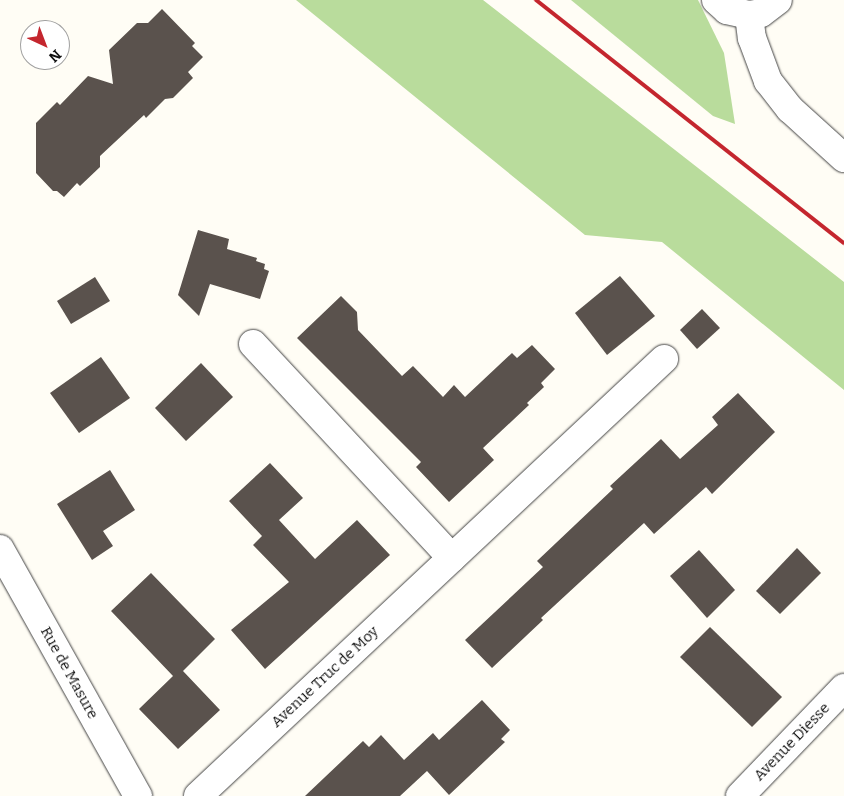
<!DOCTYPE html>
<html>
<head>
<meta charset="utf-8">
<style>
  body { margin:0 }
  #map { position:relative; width:844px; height:796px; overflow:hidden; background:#fffdf5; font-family:Bitter,serif }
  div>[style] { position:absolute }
  .forest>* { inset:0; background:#b9dc9c }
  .building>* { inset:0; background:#5a524d }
  .roads { filter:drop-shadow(0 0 1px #444) drop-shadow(0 0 1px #444) }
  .minor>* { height:28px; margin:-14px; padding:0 14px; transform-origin:14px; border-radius:14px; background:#fff }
  .rail>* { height:4px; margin:-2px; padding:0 2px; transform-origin:2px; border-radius:2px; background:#c4262e }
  span { translate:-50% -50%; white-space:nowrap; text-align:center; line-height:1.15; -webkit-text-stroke:5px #fff; paint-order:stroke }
  .street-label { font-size:15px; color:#111 }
  .north { position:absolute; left:20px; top:20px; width:50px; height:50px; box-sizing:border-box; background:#fff; border:1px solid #a0a0a0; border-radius:50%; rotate:137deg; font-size:14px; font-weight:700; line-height:20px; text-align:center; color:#111 }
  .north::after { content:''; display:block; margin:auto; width:18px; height:22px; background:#c4262e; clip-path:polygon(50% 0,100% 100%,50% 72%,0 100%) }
</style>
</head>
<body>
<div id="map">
  <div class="forest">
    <i style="clip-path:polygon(296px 0,483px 0,844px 282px,844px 390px,662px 242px,585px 235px)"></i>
    <i style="clip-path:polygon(571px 0,698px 0,724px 53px,735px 124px,713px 116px)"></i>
  </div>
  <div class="building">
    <i style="clip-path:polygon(162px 9px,195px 43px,192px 46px,203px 57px,188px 72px,193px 78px,173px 98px,165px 99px,146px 118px,144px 115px,100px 156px,100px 167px,80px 186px,77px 183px,64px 197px,57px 191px,53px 191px,36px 173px,36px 123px,57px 102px,60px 105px,88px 76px,113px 84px,109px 50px,137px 23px,148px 23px)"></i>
    <i style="clip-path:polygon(198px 230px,229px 239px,227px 249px,257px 258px,256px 261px,265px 264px,264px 269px,269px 271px,260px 299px,210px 284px,199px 316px,178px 295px)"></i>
    <i style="clip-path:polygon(620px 276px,655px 316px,607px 355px,575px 313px)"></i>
    <i style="clip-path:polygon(95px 277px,110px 301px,71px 324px,57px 301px)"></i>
    <i style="clip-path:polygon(341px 296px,357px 312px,358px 330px,402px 376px,413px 366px,443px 397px,454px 385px,465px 397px,512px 353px,517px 358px,532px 345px,555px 369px,541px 383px,544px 387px,527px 403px,529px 405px,483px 448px,494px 460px,449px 502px,416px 467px,421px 462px,297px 338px)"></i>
    <i style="clip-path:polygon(702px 309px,720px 328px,697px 349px,680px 330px)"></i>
    <i style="clip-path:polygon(101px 357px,130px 398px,79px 433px,50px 393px)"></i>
    <i style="clip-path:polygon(201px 363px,233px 397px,186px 441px,155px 408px)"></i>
    <i style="clip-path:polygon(738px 393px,775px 432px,712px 494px,706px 487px,654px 534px,644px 523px,541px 618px,543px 620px,492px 668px,465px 640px,543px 567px,537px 561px,613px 489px,610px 486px,661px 439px,680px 459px,718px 425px,712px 417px)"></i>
    <i style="clip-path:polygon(270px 463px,303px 498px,279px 520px,315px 559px,357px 520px,390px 555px,265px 669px,231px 630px,289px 582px,253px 545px,262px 536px,229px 501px)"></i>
    <i style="clip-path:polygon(110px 470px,135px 510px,103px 531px,113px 546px,92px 560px,57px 504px)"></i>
    <i style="clip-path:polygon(797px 548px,821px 573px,780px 614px,756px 591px)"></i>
    <i style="clip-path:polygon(699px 550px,735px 590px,707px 618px,670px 576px)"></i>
    <i style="clip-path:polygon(151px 573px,215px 639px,183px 671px,220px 710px,178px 749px,139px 709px,173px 676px,111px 611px)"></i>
    <i style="clip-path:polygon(710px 627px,782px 697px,752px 727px,680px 657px)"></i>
    <i style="clip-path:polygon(482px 700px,510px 730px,501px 739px,505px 742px,449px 795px,427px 771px,400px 796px,305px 796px,363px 741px,369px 747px,381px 735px,404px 760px,433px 733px,439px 740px)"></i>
  </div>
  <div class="roads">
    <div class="minor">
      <i style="left:716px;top:0;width:15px;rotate:42deg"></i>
      <i style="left:727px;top:10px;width:23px;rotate:13deg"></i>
      <i style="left:749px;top:15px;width:12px;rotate:-9deg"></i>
      <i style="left:761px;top:13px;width:21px;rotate:-37deg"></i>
      <i style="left:749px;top:15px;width:23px;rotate:83deg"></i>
      <i style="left:752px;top:38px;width:46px;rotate:69.6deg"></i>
      <i style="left:768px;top:81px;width:36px;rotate:52deg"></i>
      <i style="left:790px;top:109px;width:73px;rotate:42.2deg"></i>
      <i style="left:253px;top:344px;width:292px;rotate:47.1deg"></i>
      <i style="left:0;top:549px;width:283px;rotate:60.8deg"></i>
      <i style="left:198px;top:796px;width:639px;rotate:-43.16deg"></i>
      <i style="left:740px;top:796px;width:150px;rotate:-46.1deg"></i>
    </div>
  </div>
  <div class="rail">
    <i style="left:536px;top:0;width:392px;rotate:38.3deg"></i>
  </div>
  <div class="street-label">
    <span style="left:69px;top:673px;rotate:61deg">Rue de Masure</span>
    <span style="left:325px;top:677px;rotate:-43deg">Avenue Truc de Moy</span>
    <span style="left:792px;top:742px;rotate:-46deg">Avenue Diesse</span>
  </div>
  <div class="north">N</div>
</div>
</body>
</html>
